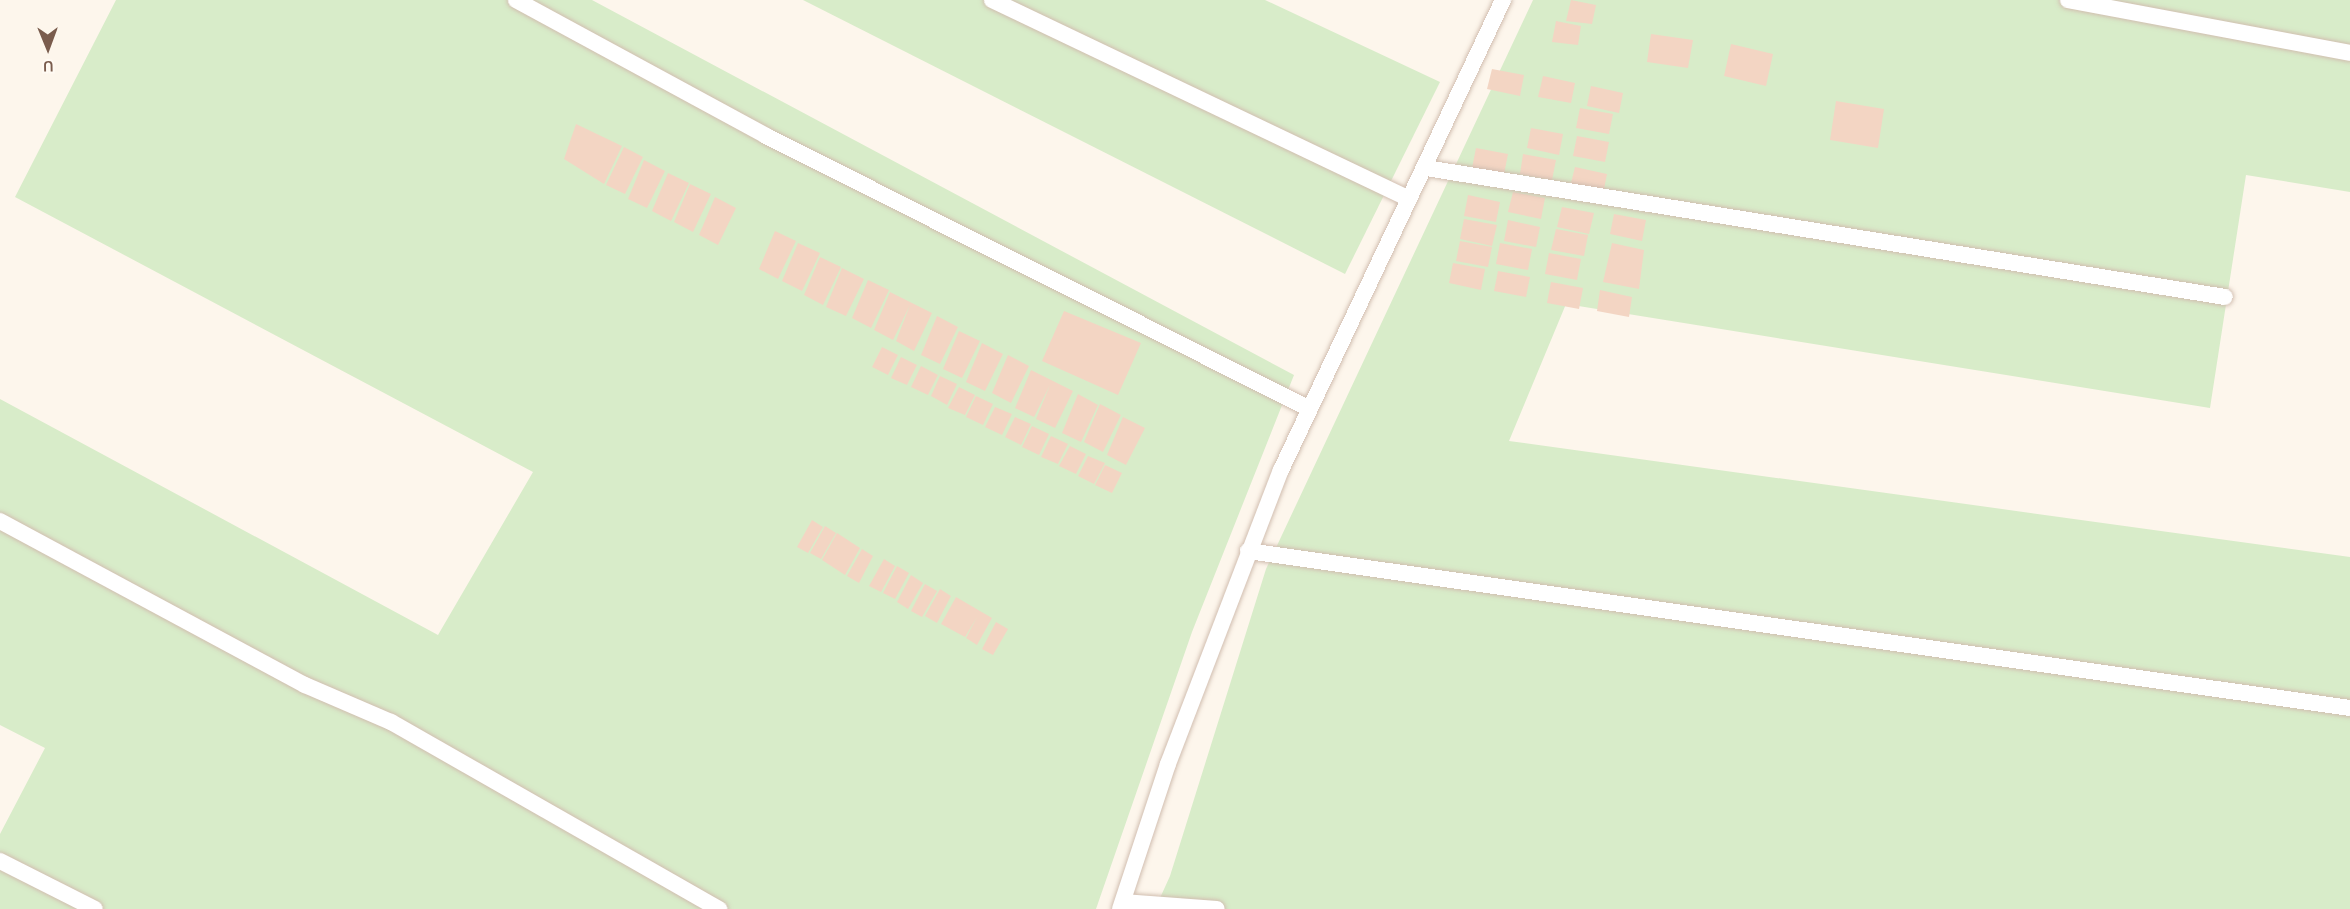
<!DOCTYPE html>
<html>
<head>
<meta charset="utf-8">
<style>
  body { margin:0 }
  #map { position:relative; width:2350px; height:909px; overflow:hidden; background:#fdf6ec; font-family:Karla,sans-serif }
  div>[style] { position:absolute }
  .green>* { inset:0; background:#d8ecc9 }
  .building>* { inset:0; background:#f3d5c3 }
  .roads { filter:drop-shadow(0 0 2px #d1beb0) drop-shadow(0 0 2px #d1beb0) }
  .service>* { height:16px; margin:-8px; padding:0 8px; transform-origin:8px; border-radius:8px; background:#fff }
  span { translate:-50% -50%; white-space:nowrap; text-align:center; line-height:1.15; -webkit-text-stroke:4.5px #fffaf3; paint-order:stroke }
  .north { position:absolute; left:18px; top:18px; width:60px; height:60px; -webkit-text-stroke:4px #fffaf3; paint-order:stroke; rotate:179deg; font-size:16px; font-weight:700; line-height:24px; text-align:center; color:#7a5c4d }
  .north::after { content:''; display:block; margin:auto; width:21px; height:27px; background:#7a5c4d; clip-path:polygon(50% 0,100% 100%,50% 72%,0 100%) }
</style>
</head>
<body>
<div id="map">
  <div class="green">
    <i style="clip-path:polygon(116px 0,592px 0,1294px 375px,1192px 632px,1096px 909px,0 909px,0 834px,45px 748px,0 725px,0 399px,438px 635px,533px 472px,15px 197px)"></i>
    <i style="clip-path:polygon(803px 0,1265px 0,1440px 82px,1345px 274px)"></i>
    <i style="clip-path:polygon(1533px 0,2350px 0,2350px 192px,2246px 175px,2210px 408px,1566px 304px,1509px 441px,2350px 557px,2350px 909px,1155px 909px,1170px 876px,1266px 569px)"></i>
  </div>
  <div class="building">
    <i style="clip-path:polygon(1571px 0,1596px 5px,1592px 24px,1566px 21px)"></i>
    <i style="clip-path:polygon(1556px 21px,1581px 26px,1578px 45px,1552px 42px)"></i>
    <i style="clip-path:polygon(1651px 34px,1693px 40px,1688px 68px,1647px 62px)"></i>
    <i style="clip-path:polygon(1731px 44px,1773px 54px,1766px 86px,1724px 76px)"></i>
    <i style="clip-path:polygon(1492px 69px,1524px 75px,1520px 96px,1487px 89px)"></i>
    <i style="clip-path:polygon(1543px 76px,1575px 83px,1571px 103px,1538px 97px)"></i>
    <i style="clip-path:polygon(1591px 86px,1623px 93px,1619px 113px,1587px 106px)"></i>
    <i style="clip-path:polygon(1836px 101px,1884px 109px,1878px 148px,1830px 140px)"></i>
    <i style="clip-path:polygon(1580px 108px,1613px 114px,1609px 134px,1576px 128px)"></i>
    <i style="clip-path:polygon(576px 124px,622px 146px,604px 184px,564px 159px)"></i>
    <i style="clip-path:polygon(1531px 128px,1563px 134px,1559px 155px,1527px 148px)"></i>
    <i style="clip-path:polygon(1577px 136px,1609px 142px,1605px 162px,1573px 156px)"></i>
    <i style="clip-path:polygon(624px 147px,643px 157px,625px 194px,606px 185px)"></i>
    <i style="clip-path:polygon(1476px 148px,1508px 154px,1504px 174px,1472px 168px)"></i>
    <i style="clip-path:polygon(1523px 154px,1556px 160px,1552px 180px,1520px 174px)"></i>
    <i style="clip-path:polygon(644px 160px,665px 171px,647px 208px,628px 199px)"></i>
    <i style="clip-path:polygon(1575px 167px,1607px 174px,1603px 194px,1570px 187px)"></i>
    <i style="clip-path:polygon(668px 173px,689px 183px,671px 221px,652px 211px)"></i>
    <i style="clip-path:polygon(690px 184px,711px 194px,693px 232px,674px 222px)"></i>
    <i style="clip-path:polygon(1513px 192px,1545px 198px,1541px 219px,1508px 212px)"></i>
    <i style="clip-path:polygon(1468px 195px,1500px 202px,1496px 222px,1464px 216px)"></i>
    <i style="clip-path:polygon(715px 197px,736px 208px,718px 245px,699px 235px)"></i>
    <i style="clip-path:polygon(1562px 207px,1594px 213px,1589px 234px,1557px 227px)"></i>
    <i style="clip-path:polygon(1614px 214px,1646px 220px,1642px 241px,1610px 234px)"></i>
    <i style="clip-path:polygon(1464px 219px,1497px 225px,1492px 246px,1460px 239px)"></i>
    <i style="clip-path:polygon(1508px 220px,1540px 227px,1536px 247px,1504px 241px)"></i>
    <i style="clip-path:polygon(1556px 229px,1588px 235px,1584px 256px,1551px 250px)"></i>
    <i style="clip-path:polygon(775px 231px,796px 241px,778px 279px,759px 269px)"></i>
    <i style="clip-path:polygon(1460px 241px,1492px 247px,1488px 267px,1456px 261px)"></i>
    <i style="clip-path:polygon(798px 243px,820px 253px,802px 291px,782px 281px)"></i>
    <i style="clip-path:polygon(1500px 243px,1532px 249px,1528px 270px,1496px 264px)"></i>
    <i style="clip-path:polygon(1612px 243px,1644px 250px,1639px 289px,1603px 282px)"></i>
    <i style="clip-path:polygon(1549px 253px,1581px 259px,1577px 280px,1545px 274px)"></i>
    <i style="clip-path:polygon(820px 257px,841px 267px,823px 305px,804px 295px)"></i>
    <i style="clip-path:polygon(1453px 263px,1485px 269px,1481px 290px,1449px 283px)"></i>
    <i style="clip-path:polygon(842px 268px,864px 279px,846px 316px,826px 307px)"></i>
    <i style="clip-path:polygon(1498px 271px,1530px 277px,1526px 297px,1494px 291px)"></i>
    <i style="clip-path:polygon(868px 280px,889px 290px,871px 328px,852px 318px)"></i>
    <i style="clip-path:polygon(1551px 282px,1583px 288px,1579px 309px,1547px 303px)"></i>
    <i style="clip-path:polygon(1600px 290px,1632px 297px,1629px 317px,1597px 311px)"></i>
    <i style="clip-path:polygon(890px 292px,932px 313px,914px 351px,896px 341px,910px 305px,893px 340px,874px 330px)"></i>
    <i style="clip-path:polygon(1064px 311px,1141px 343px,1118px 395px,1042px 361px)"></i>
    <i style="clip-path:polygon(937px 316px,958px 327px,940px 364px,921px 355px)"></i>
    <i style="clip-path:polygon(959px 331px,980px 341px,962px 378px,943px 369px)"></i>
    <i style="clip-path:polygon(982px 343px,1003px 354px,985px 391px,966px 382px)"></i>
    <i style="clip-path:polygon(882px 347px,898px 355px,888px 375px,872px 367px)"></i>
    <i style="clip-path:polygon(1008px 355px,1029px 366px,1011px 403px,992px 393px)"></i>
    <i style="clip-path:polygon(901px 357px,917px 365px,907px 385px,891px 378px)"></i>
    <i style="clip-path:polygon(921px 366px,938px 375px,928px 395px,911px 387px)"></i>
    <i style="clip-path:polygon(1031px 370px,1073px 391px,1055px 428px,1036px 419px,1050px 385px,1034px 417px,1015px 408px)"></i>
    <i style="clip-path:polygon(940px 376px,957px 384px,947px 405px,931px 396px)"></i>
    <i style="clip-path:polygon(959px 387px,975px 395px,965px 415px,948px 408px)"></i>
    <i style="clip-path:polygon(1078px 394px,1098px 405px,1081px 442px,1062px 433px)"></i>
    <i style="clip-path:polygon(976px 396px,993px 404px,983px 425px,966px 417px)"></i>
    <i style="clip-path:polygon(1100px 404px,1121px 415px,1103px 452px,1084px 442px)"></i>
    <i style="clip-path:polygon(995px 407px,1012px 414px,1002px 435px,985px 427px)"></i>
    <i style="clip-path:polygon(1015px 417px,1031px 424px,1021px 445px,1005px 437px)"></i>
    <i style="clip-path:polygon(1123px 417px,1145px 428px,1126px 465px,1107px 455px)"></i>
    <i style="clip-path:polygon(1032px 426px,1049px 434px,1039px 455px,1022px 447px)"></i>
    <i style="clip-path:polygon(1051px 436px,1068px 444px,1058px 464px,1041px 457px)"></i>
    <i style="clip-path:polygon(1070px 446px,1086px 454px,1076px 474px,1059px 466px)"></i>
    <i style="clip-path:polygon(1088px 456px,1105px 463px,1094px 484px,1078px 476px)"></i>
    <i style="clip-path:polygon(1105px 465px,1122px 473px,1112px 493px,1095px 485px)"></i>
    <i style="clip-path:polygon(812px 520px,823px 527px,808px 553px,797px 547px)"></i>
    <i style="clip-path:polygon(825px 526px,836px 533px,821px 559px,810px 553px)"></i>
    <i style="clip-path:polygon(837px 533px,860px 548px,845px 575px,822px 560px)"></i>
    <i style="clip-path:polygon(862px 549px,873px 556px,859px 583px,847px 576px)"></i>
    <i style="clip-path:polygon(884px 559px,895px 566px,881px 592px,869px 586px)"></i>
    <i style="clip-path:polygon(897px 566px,909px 573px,895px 599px,883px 593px)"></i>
    <i style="clip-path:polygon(911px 575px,923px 583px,908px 609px,897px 602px)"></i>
    <i style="clip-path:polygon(925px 584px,937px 591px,922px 617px,911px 611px)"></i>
    <i style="clip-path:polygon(940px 589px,951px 596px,937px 623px,925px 616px)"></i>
    <i style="clip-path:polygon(956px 597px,992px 618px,977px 645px,966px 638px,977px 617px,965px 637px,941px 624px)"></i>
    <i style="clip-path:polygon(996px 622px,1008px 629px,993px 655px,982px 649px)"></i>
  </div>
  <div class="roads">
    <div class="service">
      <i style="left:516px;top:0;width:285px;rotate:28.5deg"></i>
      <i style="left:766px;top:136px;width:606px;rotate:26.65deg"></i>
      <i style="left:992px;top:0;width:462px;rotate:25.5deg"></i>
      <i style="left:2068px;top:0;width:287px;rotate:10.6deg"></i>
      <i style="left:1426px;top:168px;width:809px;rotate:9.17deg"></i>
      <i style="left:0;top:521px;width:346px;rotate:28.3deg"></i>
      <i style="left:305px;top:685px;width:94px;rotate:23.3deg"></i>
      <i style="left:391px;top:722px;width:378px;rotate:29.7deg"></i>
      <i style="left:1248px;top:551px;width:1113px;rotate:8.11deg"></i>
      <i style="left:0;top:861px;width:106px;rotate:26.8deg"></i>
      <i style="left:1123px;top:902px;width:94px;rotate:4.3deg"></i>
      <i style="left:1120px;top:909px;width:153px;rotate:-71.7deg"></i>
      <i style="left:1168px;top:764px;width:315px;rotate:-69deg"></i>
      <i style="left:1281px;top:470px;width:520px;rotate:-64.72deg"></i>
    </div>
  </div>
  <div class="north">U</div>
</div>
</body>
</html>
